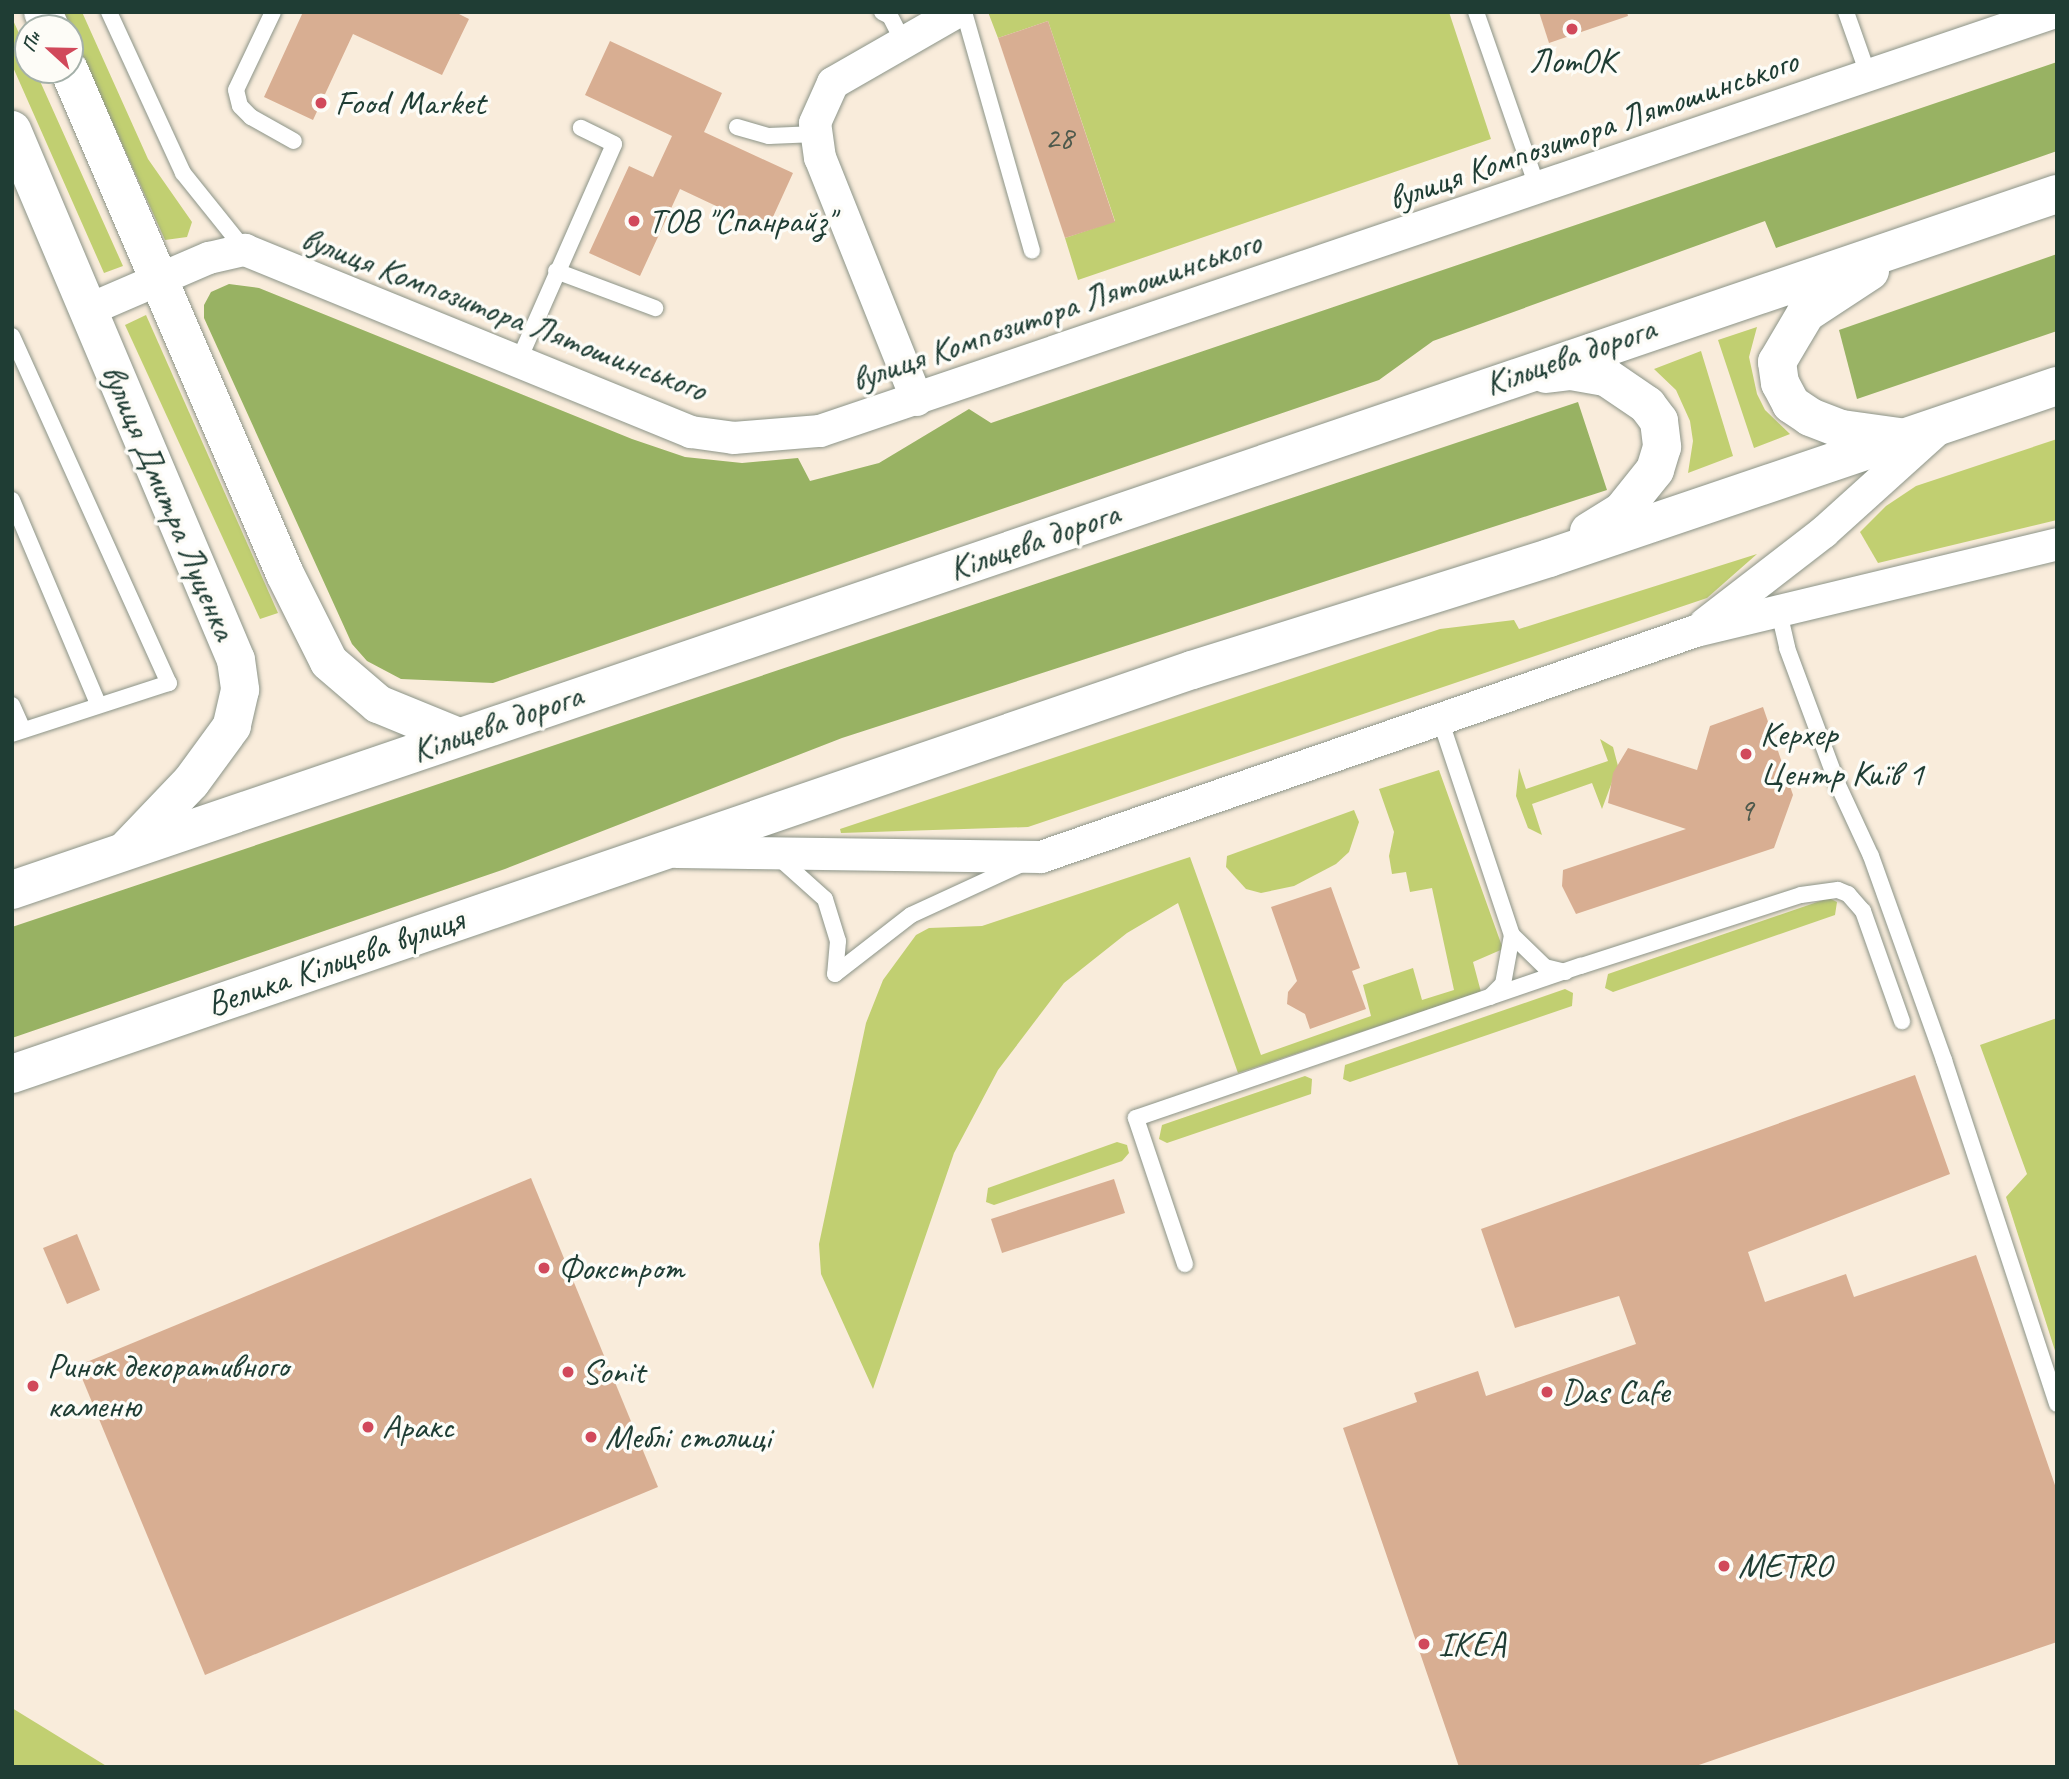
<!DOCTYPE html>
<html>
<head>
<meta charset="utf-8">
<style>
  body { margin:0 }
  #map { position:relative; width:2069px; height:1779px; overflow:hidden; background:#f9ecdb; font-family:Caveat,sans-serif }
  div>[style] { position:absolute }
  .green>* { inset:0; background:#c1cf71 }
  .forest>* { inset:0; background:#98b263 }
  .building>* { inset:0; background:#d8ae92 }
  .roads { filter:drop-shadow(0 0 2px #8c9488) drop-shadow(0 0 2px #8c9488) }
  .lane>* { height:16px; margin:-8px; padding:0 8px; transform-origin:8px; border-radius:8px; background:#fff }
  .street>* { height:32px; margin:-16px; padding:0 16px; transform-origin:16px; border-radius:16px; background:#fff }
  .secondary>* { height:38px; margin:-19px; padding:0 19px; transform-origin:19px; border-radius:19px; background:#fff }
  .highway>* { height:38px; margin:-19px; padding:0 19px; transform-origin:19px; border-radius:19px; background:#fff }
  .dots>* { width:19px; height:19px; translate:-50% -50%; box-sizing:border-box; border:4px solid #fdfcf7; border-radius:50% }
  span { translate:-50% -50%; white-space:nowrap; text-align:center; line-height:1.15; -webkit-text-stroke:7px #fdfcf7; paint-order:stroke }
  .number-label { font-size:32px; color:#4d594c }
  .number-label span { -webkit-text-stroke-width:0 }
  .poi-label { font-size:35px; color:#1f3d34 }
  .left { translate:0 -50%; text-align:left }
  .street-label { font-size:35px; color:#1f3d34 }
  .frame { position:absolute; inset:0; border:14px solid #1f3d34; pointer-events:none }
  .north { position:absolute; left:14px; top:14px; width:70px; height:70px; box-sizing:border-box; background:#fdfcf7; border:2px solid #a4b0a9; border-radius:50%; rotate:292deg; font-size:19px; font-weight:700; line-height:28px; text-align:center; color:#1f3d34 }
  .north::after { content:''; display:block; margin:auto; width:24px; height:32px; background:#d1495b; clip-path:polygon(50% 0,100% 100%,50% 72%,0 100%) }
</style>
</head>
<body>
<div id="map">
  <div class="green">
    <i style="clip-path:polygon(63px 12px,82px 12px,148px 159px,192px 222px,187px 237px,165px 240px)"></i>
    <i style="clip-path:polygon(988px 12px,1449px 12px,1491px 139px,1078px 280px,1065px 238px,1115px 221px,1048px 21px,998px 38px)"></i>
    <i style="clip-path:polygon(12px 18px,28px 53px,28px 70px,35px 70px,123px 266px,104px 273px,12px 65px)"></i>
    <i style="clip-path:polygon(146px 315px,278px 613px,260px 619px,125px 325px)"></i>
    <i style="clip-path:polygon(1757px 327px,1749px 357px,1757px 394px,1765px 410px,1790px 434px,1754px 448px,1718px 340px)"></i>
    <i style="clip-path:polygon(1701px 351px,1733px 456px,1688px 473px,1693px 441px,1690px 421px,1676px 390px,1654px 369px)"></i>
    <i style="clip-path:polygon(2057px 439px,2057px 520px,1878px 563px,1860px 532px,1886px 506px,1916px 486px)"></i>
    <i style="clip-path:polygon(1757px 554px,1707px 598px,1028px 827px,841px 833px,840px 829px,1440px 629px,1514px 620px,1519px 629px)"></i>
    <i style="clip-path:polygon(1600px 739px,1613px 747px,1618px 766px,1602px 809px,1592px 783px,1532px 804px,1542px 835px,1528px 828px,1516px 796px,1519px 768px,1526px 789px,1608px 761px)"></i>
    <i style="clip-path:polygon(1439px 770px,1503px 949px,1473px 962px,1481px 992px,1238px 1073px,1178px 903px,1127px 933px,1064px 983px,998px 1070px,954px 1153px,873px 1389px,821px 1274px,819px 1244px,866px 1023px,883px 980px,916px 935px,929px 928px,982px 926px,1190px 857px,1261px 1055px,1371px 1016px,1363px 985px,1413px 968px,1422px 1000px,1454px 990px,1432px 888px,1410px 892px,1406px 872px,1392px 874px,1389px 856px,1394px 832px,1379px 789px)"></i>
    <i style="clip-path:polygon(1354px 810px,1359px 822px,1349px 852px,1336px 864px,1294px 886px,1261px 893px,1246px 889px,1226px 867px,1227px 856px)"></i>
    <i style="clip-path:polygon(1829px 898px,1837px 902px,1835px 915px,1613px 992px,1605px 988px,1608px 974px)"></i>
    <i style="clip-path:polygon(1565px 989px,1573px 993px,1572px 1006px,1350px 1082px,1343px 1079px,1345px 1065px)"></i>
    <i style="clip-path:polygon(2057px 1018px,2057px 1357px,2006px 1197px,2027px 1174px,1980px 1045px)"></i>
    <i style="clip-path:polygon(1305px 1076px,1312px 1079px,1311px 1094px,1167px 1143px,1159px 1139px,1162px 1125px)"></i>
    <i style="clip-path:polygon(1117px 1142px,1127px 1145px,1129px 1153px,1122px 1161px,994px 1205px,986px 1202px,988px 1188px)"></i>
    <i style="clip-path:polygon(12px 1708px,108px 1767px,12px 1767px)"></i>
  </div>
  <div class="forest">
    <i style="clip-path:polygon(2057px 62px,2057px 151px,1776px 248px,1765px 221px,1433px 341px,1379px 380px,493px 683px,401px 679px,367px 661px,352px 644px,204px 318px,204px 305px,211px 292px,229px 284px,259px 288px,632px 439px,685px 457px,742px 463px,798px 458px,810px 481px,879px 463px,969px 409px,991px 423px)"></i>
    <i style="clip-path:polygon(2057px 254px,2057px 331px,1857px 399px,1839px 330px)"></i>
    <i style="clip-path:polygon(1578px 402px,1607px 490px,842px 738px,505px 869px,12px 1038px,12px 927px)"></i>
  </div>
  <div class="building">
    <i style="clip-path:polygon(303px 12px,455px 12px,469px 19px,442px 75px,353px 34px,313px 120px,264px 97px)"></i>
    <i style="clip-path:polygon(1539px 12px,1627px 12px,1628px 16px,1549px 43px)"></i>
    <i style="clip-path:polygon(1048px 21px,1115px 222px,1065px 238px,998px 38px)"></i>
    <i style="clip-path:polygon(610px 41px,722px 93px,704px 132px,793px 173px,767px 230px,680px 189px,640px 276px,589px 253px,629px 166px,653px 177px,672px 136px,585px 95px)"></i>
    <i style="clip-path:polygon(1763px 707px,1793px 795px,1774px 848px,1576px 914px,1562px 886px,1563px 870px,1686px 829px,1608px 803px,1613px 773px,1628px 748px,1697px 770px,1710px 726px)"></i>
    <i style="clip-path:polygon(1331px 887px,1360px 968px,1352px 971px,1366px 1009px,1310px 1029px,1305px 1014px,1287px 1004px,1288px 992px,1297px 981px,1271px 907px)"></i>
    <i style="clip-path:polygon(1915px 1075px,1950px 1174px,1748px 1252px,1765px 1302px,1846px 1274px,1854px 1297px,1976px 1255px,2057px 1491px,2057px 1642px,1693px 1767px,1459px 1767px,1343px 1428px,1417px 1402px,1414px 1393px,1478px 1371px,1486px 1396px,1636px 1344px,1619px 1296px,1515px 1328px,1481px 1229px)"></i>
    <i style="clip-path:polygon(531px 1178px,658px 1487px,205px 1675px,77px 1366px)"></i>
    <i style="clip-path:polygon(1114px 1179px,1125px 1213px,1002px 1253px,991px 1219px)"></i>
    <i style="clip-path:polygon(77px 1234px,100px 1290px,67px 1304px,43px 1248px)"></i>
  </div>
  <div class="roads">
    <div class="lane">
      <i style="left:109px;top:12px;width:177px;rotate:65.3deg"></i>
      <i style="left:183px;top:173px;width:99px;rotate:51.2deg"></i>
      <i style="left:273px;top:12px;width:86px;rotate:115.4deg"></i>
      <i style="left:236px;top:90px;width:16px;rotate:76deg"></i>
      <i style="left:240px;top:106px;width:16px;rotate:45deg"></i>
      <i style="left:251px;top:117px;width:49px;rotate:29.2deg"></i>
      <i style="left:882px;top:12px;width:9px;rotate:27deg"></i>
      <i style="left:890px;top:16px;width:33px;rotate:63deg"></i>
      <i style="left:964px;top:12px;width:248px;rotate:74.1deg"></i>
      <i style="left:1476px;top:12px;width:188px;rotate:70.7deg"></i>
      <i style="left:1846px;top:12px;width:69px;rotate:70.5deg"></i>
      <i style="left:737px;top:127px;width:33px;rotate:16deg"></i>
      <i style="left:769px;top:136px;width:47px;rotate:-2.4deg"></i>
      <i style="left:556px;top:271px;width:106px;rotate:20.5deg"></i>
      <i style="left:12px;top:336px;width:381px;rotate:65.7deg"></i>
      <i style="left:169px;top:683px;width:165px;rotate:162deg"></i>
      <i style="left:518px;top:362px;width:238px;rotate:-66.2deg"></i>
      <i style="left:614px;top:144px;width:37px;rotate:-154deg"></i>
      <i style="left:12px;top:500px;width:221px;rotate:67.1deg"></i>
      <i style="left:1779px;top:612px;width:37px;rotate:77deg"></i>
      <i style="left:1787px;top:648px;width:146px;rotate:69.6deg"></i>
      <i style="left:1838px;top:785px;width:78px;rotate:65.1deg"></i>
      <i style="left:1871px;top:856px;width:217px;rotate:70.3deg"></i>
      <i style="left:1944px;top:1060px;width:362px;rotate:71.8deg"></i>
      <i style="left:12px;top:705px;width:27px;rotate:66deg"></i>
      <i style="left:1440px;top:719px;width:228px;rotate:71.6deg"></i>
      <i style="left:1512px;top:935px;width:46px;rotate:44.1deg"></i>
      <i style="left:1545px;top:967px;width:21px;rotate:14deg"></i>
      <i style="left:778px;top:857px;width:63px;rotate:41.8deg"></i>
      <i style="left:825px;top:899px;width:44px;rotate:72.8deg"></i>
      <i style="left:838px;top:941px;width:33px;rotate:95deg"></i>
      <i style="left:835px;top:974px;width:96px;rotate:-37.8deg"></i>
      <i style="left:911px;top:915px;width:122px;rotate:-24.7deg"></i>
      <i style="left:1490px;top:997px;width:18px;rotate:-45deg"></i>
      <i style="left:1503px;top:984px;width:50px;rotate:-79.6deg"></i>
      <i style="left:1185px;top:1264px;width:154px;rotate:-108.6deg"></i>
      <i style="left:1136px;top:1118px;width:470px;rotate:-18.9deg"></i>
      <i style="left:1581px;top:966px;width:231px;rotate:-17.9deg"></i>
      <i style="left:1801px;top:895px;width:37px;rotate:-8deg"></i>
      <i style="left:1838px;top:890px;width:11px;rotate:22deg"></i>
      <i style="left:1848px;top:894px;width:23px;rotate:49deg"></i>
      <i style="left:1863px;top:911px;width:117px;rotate:70.5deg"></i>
    </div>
    <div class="street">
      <i style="left:88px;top:310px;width:132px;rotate:-23.3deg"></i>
      <i style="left:209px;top:258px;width:37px;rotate:-13deg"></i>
      <i style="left:245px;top:250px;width:482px;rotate:22.2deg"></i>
      <i style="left:691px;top:432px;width:43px;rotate:7.9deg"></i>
      <i style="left:734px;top:438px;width:86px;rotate:-4.7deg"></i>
      <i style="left:820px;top:431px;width:1304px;rotate:-18.74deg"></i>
      <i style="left:917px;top:400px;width:261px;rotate:-111.8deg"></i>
      <i style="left:820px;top:158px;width:35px;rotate:-98deg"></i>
      <i style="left:815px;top:123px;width:44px;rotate:-65.8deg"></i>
      <i style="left:833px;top:83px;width:143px;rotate:-29.8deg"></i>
      <i style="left:1705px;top:624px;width:150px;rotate:-37.7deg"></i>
      <i style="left:1824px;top:532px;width:155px;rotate:-42.1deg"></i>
      <i style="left:677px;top:852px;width:364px;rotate:0.8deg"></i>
      <i style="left:1041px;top:857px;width:693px;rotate:-19.04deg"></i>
      <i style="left:1696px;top:631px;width:371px;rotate:-13.5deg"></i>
    </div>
    <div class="secondary">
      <i style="left:43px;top:12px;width:17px;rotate:66deg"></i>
      <i style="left:69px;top:70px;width:548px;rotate:66.8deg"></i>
      <i style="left:285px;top:574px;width:98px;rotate:63.4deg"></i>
      <i style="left:329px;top:662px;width:65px;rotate:40.6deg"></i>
      <i style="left:378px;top:704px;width:84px;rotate:22.3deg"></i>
      <i style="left:12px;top:130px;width:575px;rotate:67.09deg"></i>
      <i style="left:236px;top:660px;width:30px;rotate:82deg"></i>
      <i style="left:240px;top:690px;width:37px;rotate:103deg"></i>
      <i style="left:232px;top:726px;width:69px;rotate:126.2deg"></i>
      <i style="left:191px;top:782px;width:95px;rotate:133.7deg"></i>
    </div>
    <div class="highway">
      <i style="left:1870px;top:271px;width:77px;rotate:146.7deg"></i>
      <i style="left:1806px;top:313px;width:57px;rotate:120.6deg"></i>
      <i style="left:1777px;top:362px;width:21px;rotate:82deg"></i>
      <i style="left:1780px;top:383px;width:24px;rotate:62deg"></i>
      <i style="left:1791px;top:404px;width:23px;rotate:34deg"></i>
      <i style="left:1810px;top:417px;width:34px;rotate:21deg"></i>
      <i style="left:1842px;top:429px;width:58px;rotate:8deg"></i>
      <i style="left:1546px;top:374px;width:25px;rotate:-7deg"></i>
      <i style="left:1571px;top:371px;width:36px;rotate:10deg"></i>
      <i style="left:1606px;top:377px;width:50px;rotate:34.3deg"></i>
      <i style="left:1647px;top:405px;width:20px;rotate:53deg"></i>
      <i style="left:1659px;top:421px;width:26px;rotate:83deg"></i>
      <i style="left:1662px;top:447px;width:24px;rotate:107deg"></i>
      <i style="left:1655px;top:470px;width:53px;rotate:128.8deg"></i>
      <i style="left:1622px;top:511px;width:39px;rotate:148deg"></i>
      <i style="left:12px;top:890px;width:2160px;rotate:-18.8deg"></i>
      <i style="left:12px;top:1074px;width:1247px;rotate:-18.9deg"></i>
      <i style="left:1192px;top:670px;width:374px;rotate:-17.4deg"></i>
      <i style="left:1549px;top:558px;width:536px;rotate:-18.71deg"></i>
    </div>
  </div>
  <div class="dots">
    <i style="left:1572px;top:29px;background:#d1495b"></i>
    <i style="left:321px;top:103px;background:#d1495b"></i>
    <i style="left:634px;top:221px;background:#d1495b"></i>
    <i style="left:1746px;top:754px;background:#d1495b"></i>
    <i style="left:544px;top:1268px;background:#d1495b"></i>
    <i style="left:568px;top:1372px;background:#d1495b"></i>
    <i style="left:33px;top:1386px;background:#d1495b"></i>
    <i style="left:1547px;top:1392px;background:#d1495b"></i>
    <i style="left:368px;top:1427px;background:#d1495b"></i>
    <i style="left:591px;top:1437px;background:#d1495b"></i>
    <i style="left:1724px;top:1566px;background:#d1495b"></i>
    <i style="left:1424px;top:1644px;background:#d1495b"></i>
  </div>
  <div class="number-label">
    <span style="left:1059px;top:138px">28</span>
    <span style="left:1746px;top:810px">9</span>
  </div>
  <div class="poi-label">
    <span style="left:1572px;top:61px">ЛотОК</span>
    <span class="left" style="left:335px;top:103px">Food Market</span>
    <span class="left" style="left:648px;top:221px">ТОВ "Спанрайз"</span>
    <span class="left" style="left:1760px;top:754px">Керхер<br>Центр Київ 1</span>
    <span class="left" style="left:558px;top:1268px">Фокстрот</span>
    <span class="left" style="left:47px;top:1386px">Ринок декоративного<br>каменю</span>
    <span class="left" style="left:582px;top:1372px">Sonit</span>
    <span class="left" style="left:1561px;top:1392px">Das Cafe</span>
    <span class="left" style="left:382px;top:1427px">Аракс</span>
    <span class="left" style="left:605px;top:1437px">Меблі столиці</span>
    <span class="left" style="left:1738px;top:1566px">METRO</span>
    <span class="left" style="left:1438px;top:1644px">IKEA</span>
  </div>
  <div class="street-label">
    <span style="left:1593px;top:130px;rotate:-19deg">вулиця Композитора Лятошинського</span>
    <span style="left:1056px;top:311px;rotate:-19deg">вулиця Композитора Лятошинського</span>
    <span style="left:504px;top:314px;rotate:21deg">вулиця Композитора Лятошинського</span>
    <span style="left:1570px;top:356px;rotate:-19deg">Кільцева дорога</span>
    <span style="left:169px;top:502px;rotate:67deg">вулиця Дмитра Луценка</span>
    <span style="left:1034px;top:541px;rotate:-19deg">Кільцева дорога</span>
    <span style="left:497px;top:723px;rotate:-19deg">Кільцева дорога</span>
    <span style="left:335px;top:962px;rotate:-19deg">Велика Кільцева вулиця</span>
  </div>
  <div class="frame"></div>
  <div class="north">Пн</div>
</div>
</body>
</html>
